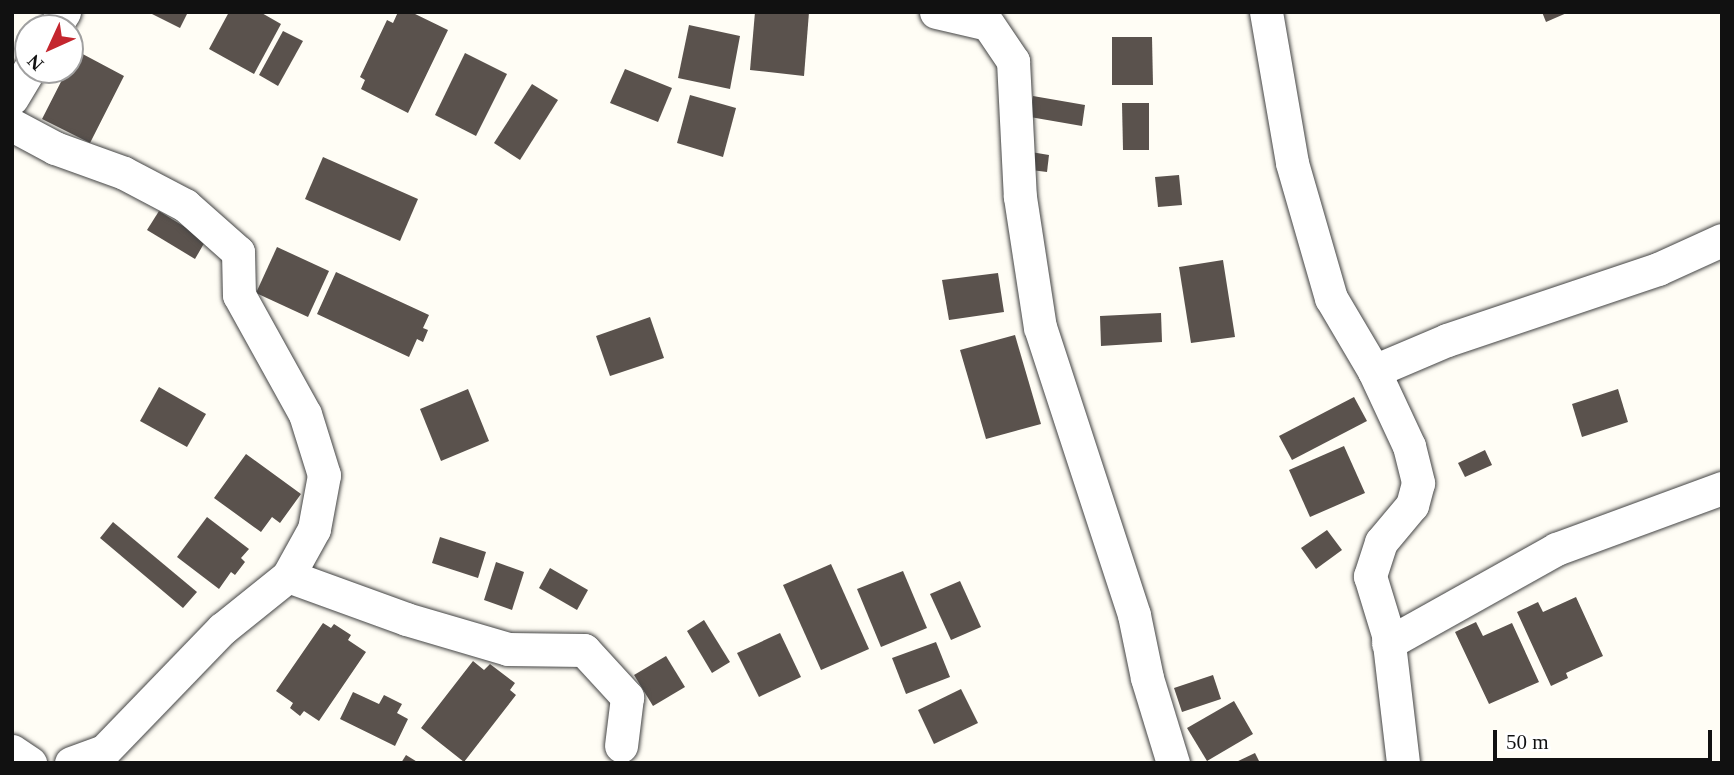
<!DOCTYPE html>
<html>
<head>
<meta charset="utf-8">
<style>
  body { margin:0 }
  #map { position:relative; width:1734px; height:775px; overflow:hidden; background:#fffdf5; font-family:"Times New Roman",serif }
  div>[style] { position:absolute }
  .building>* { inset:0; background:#5a524d }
  .roads { filter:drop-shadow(0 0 2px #444) drop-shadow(0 0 2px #444) }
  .minor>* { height:33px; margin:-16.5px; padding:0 16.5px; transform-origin:16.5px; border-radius:16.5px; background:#fff }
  span { translate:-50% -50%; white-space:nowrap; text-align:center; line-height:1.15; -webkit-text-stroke:7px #fff; paint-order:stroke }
  .frame { position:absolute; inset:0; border:14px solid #111; pointer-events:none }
  .north { position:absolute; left:14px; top:14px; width:70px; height:70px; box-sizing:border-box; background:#fff; border:2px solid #a0a0a0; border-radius:50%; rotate:225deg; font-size:19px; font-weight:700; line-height:28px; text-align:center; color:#111 }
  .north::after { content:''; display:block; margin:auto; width:24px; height:32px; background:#c4262e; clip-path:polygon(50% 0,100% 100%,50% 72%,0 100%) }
  .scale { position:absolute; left:1493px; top:730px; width:219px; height:32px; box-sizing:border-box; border:4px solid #111; border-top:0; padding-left:9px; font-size:21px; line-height:24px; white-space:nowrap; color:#111; -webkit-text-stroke:5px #fff; paint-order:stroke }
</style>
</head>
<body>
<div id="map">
  <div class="building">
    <i style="clip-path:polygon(148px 12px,188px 12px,180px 28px)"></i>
    <i style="clip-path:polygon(229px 12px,260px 12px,281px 24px,254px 74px,209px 49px)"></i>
    <i style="clip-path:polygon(398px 12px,411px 12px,448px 30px,408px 113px,361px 89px,365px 80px,360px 77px,387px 20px,393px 23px)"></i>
    <i style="clip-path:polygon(755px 12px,809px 12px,804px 76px,750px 70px)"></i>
    <i style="clip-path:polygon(1542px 12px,1569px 12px,1546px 22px)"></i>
    <i style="clip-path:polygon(689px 25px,740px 36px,730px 89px,678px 78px)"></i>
    <i style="clip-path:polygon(283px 31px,303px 41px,278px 86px,259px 75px)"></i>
    <i style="clip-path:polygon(1112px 37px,1152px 37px,1153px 85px,1112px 85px)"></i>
    <i style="clip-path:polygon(77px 51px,124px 76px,90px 143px,42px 119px,67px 70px,70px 70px)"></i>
    <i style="clip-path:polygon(465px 53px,507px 74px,476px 136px,435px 115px)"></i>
    <i style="clip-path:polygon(625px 69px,672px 88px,658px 122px,610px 103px)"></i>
    <i style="clip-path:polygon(532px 84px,558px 100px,520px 160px,494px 143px)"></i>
    <i style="clip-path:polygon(690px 95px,736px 108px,723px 157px,677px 143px)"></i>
    <i style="clip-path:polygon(1033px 96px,1085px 105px,1082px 126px,1030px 117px)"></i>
    <i style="clip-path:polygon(1122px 103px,1149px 103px,1149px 150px,1123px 150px)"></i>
    <i style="clip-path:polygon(1025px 151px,1049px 155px,1047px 172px,1023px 169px)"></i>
    <i style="clip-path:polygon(323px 157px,418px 199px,400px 241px,305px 199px)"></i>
    <i style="clip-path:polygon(1179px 175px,1182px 205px,1158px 207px,1155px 177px)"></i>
    <i style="clip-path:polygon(159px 211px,206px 240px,195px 259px,147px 230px)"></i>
    <i style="clip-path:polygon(277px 247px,329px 271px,308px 317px,256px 293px)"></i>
    <i style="clip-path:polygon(1223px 260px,1235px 337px,1191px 343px,1179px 267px)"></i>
    <i style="clip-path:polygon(336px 272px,429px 315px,423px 328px,428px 330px,423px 342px,417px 339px,409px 357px,317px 314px)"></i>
    <i style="clip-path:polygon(998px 273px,1004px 312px,949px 320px,942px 280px)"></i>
    <i style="clip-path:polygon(1161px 313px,1162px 342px,1101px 346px,1100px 316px)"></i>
    <i style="clip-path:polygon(650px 317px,664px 358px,610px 376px,596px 336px)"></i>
    <i style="clip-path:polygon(1015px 335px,1041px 424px,986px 439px,960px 350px)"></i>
    <i style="clip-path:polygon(159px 387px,206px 414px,187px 447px,140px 421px)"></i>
    <i style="clip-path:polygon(468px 389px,489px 441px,441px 461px,420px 409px)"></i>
    <i style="clip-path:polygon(1618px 389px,1628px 422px,1582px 437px,1572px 404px)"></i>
    <i style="clip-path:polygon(1354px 397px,1367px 421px,1292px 460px,1279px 436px)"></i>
    <i style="clip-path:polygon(1344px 446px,1365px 493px,1310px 517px,1289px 470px)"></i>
    <i style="clip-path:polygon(1485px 450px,1492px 465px,1465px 477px,1458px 463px)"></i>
    <i style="clip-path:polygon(246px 454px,301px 494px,280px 523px,272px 517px,261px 532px,214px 498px)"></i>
    <i style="clip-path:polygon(207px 517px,249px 549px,241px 558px,245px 562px,235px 575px,231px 572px,219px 589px,177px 557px)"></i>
    <i style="clip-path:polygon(113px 522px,197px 592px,183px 608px,100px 538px)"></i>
    <i style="clip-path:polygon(1327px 530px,1342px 550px,1316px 569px,1301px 548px)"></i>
    <i style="clip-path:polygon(440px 537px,486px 552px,478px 578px,432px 563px)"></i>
    <i style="clip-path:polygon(496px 562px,524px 572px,512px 610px,484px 600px)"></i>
    <i style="clip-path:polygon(831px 564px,869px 649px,821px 670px,783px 585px)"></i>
    <i style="clip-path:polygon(550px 568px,588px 590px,577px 610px,539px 588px)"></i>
    <i style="clip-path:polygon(903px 571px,927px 628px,881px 647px,857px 589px)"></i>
    <i style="clip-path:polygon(960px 581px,981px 627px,951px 640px,930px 594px)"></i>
    <i style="clip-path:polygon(1576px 597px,1603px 656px,1566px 673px,1568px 678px,1551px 686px,1517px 612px,1538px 602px,1543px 612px)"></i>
    <i style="clip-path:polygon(704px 620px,730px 662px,712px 673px,687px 631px)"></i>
    <i style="clip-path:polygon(1476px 622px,1483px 636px,1512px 623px,1539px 682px,1489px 704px,1455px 632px)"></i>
    <i style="clip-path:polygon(323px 623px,331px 628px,334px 624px,351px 635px,348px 640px,366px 652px,319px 721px,304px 711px,300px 716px,290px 708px,293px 703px,276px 691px)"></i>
    <i style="clip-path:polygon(780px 633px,801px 677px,759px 697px,737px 653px)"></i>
    <i style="clip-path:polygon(936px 642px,950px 677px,906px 694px,892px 658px)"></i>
    <i style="clip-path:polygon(666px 656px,685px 687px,653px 706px,634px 675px)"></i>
    <i style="clip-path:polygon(473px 661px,484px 670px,490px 664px,515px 683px,510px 690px,516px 695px,464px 762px,421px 728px)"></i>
    <i style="clip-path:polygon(1213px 675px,1221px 699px,1182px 712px,1174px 688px)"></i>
    <i style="clip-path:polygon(961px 689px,978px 723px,934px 744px,918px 710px)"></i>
    <i style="clip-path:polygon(353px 692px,379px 704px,384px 695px,402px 704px,397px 713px,408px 719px,395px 746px,340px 719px)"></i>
    <i style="clip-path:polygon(1234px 701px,1253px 734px,1207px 761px,1187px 728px)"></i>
    <i style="clip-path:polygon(1255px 753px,1260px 763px,1234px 763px)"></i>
    <i style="clip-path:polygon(406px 755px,419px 763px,401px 763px)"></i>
  </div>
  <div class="roads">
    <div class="minor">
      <i style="left:936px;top:12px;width:53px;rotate:13deg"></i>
      <i style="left:988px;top:24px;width:45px;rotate:56deg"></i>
      <i style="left:1013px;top:61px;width:136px;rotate:87.1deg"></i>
      <i style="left:1020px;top:197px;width:132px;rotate:81.3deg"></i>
      <i style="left:1040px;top:327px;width:303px;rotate:71.9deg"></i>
      <i style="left:1134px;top:615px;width:64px;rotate:78.3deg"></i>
      <i style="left:1147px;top:678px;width:89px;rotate:73deg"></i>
      <i style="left:1266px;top:12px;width:153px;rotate:80.2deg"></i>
      <i style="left:1292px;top:163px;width:141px;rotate:73.9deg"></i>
      <i style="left:1331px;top:298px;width:85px;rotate:59.5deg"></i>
      <i style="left:1374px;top:371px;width:83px;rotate:65deg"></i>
      <i style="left:1409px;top:446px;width:38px;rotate:76deg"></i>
      <i style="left:1418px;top:483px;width:23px;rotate:105deg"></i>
      <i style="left:1412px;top:505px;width:48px;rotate:130deg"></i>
      <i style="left:1381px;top:542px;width:36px;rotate:108deg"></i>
      <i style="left:1370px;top:576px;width:62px;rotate:73deg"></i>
      <i style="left:1388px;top:635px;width:129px;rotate:83.3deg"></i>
      <i style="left:54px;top:28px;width:19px;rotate:-58deg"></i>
      <i style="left:12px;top:98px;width:33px;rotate:-59deg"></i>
      <i style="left:12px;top:125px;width:49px;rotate:28.1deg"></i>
      <i style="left:55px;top:148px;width:73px;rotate:19.9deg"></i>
      <i style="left:124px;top:173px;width:69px;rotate:27.7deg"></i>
      <i style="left:185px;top:205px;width:71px;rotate:41.6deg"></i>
      <i style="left:238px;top:252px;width:43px;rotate:88.7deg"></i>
      <i style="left:239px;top:295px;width:136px;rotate:61deg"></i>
      <i style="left:305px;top:414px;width:64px;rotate:72.7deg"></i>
      <i style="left:324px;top:475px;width:55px;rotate:100.5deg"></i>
      <i style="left:314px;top:529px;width:54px;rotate:119deg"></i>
      <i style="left:1374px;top:371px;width:79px;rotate:-23deg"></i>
      <i style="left:1447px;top:340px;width:223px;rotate:-18.6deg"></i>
      <i style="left:1658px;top:269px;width:70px;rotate:-24.4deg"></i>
      <i style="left:1388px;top:643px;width:193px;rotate:-29.2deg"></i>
      <i style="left:1556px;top:549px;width:177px;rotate:-20.2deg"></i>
      <i style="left:12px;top:751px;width:22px;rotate:34deg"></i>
      <i style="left:71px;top:763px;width:35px;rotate:-20deg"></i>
      <i style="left:104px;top:751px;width:170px;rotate:-46deg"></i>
      <i style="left:222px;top:629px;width:85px;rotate:-38.8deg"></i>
      <i style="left:288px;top:576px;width:126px;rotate:20deg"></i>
      <i style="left:406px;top:619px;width:106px;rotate:16.4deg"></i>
      <i style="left:508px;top:649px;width:76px;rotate:0.8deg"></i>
      <i style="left:584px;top:650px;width:64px;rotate:47.5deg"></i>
      <i style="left:627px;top:697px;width:49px;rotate:97deg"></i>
    </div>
  </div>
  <div class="frame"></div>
  <div class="north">N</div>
  <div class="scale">50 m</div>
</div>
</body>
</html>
